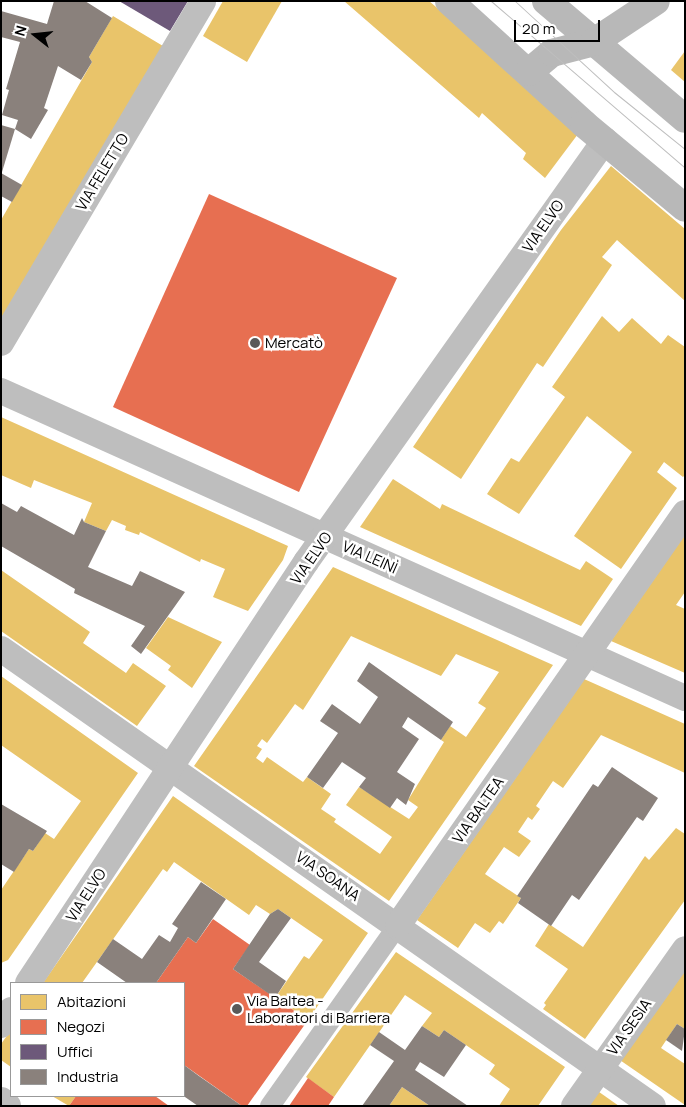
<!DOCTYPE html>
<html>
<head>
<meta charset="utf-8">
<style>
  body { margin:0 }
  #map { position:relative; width:686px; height:1107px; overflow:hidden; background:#fff; font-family:Manrope,sans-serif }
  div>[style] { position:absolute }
  .homes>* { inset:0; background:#e9c46a }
  .shops>* { inset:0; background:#e76f51 }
  .offices>* { inset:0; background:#6d597a }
  .industry>* { inset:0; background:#8a817c }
  .pedestrian>* { height:20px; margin:-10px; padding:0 10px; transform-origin:10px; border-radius:10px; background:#bebebe }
  .minor>* { height:26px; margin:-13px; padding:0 13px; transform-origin:13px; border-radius:13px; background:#bebebe }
  .tertiary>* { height:28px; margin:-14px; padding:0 14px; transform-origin:14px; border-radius:14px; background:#bebebe }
  .secondary>* { height:28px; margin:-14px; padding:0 14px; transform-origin:14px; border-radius:14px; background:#b8b8b8 }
  .tram>* { height:1px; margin:-0.5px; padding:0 0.5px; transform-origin:0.5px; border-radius:0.5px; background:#bebebe }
  .dots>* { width:14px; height:14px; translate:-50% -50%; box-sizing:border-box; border:2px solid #fff; border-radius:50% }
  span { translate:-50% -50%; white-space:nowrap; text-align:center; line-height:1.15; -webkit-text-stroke:5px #fff; paint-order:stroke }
  .street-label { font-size:15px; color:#000 }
  .poi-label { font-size:15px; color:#000 }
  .left { translate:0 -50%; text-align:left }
  .frame { position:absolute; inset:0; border:2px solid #000; pointer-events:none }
  .legend { position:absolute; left:10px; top:982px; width:175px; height:115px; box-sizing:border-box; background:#fff; border:1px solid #999; margin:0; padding:6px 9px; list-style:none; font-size:15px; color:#000 }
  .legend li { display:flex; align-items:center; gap:10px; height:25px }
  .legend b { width:25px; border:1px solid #999 }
  .north { position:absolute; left:10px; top:10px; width:50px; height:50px; -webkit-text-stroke:4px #fff; paint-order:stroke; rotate:286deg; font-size:14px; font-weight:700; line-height:20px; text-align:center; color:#000 }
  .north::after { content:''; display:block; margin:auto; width:18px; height:22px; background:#000; clip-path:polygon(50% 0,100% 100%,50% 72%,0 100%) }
  .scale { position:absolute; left:514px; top:20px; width:86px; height:22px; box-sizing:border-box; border:2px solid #000; border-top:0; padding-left:6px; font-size:15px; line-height:18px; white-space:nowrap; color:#000; -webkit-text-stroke:4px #fff; paint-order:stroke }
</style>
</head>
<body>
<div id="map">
  <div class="homes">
    <i style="clip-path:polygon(223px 1px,282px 1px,247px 62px,203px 36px)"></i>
    <i style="clip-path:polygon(344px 1px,429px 1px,581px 130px,545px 178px,523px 159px,526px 153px,482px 113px,479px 118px)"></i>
    <i style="clip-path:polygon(113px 16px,163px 46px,1px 322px,1px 220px,92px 62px,89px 57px)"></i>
    <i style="clip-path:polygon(685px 51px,685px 82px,671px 70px)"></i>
    <i style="clip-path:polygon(611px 166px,685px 229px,685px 301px,617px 240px,602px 257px,612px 265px,543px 367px,537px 363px,461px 479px,413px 447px,561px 230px)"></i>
    <i style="clip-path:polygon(602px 316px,619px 332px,632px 318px,661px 344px,668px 335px,685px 347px,685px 475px,683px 477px,664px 462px,657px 472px,677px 488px,621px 569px,574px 536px,632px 452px,587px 416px,519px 514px,487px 494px,511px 458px,519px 462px,565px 397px,552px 387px)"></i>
    <i style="clip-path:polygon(1px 417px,288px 546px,283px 560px,248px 611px,213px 597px,225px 569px,201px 559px,200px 562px,140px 532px,139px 535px,125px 530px,126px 526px,112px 520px,106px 531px,84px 522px,92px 503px,34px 480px,31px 488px,1px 475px)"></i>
    <i style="clip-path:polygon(393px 479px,440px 509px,442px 504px,580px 570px,586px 561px,613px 579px,581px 626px,360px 527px)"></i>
    <i style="clip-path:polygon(685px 534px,685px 592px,676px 605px,685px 609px,685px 673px,611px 641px)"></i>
    <i style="clip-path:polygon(evenodd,333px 567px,553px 665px,389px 901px,194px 766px,333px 567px,351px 636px,441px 676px,456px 654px,499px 672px,478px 703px,486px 708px,466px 737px,450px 726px,441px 740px,444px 742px,408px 800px,418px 807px,409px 819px,359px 787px,346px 805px,392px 837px,380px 854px,334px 822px,336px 819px,321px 809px,331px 794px,307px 777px,303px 782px,267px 757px,263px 763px,256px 758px,262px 749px,257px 746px,262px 739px,267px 743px,295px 704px,303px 710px,351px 636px)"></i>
    <i style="clip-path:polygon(1px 570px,90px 632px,83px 643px,126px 673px,133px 663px,166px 686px,137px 726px,1px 631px)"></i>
    <i style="clip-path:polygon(168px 617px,222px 642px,192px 688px,168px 670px,171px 666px,146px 648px)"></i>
    <i style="clip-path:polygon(1px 676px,138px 773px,8px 960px,1px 963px,1px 890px,29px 849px,33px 851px,45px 833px,54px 839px,81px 801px,1px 745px)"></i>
    <i style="clip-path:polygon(584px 679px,685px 724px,685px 773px,601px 735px,563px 788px,553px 781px,536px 806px,540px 809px,532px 820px,528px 817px,518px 832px,531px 841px,519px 857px,504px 847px,485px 874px,521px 898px,503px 924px,499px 921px,490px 933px,475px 923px,458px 948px,417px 920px)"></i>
    <i style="clip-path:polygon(173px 796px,368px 933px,308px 1020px,275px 998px,304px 956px,309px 959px,323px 940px,278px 909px,270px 914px,256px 905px,249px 915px,174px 862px,167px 872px,163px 869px,82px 983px,43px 983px)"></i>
    <i style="clip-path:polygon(676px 828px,685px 834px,685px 900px,585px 1039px,543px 1009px,546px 1005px,544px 1003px,568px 969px,535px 946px,549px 924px,583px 947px,645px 856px,649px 860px)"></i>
    <i style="clip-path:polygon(396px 952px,565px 1067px,538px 1106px,499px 1106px,510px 1089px,489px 1074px,495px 1065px,444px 1030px,439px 1037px,422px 1026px,432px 1013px,405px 995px,334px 1097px,306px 1077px)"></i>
    <i style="clip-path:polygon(685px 957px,685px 1029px,677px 1024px,661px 1048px,685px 1064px,685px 1105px,614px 1056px)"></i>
    <i style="clip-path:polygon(11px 1030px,11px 1067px,1px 1060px,1px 1044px)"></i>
    <i style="clip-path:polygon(402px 1087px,430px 1106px,389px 1106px)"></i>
    <i style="clip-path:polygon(592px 1087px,619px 1106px,579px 1106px)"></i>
    <i style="clip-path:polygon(52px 1096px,76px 1096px,69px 1106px)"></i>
  </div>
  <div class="shops">
    <i style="clip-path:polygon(209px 194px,397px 278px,299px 492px,113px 407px)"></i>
    <i style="clip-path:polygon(213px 919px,250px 945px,233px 969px,308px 1020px,247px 1106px,242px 1106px,184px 1065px,184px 983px,156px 983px,188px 937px,196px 943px)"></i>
    <i style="clip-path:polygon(308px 1078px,334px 1097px,328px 1106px,289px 1106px)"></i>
    <i style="clip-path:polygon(76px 1096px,155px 1096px,169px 1106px,69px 1106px)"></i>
  </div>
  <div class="offices">
    <i style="clip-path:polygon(119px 1px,188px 1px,170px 31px)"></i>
  </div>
  <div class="industry">
    <i style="clip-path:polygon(54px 1px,85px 1px,112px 18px,89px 57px,92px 62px,81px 80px,58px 66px,44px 108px,48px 110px,31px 139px,15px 129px,18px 120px,2px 115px,9px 90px,6px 89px,20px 42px,1px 37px,1px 11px,47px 24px)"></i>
    <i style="clip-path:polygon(1px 125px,15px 129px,2px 172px,1px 172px)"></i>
    <i style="clip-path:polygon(1px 173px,22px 185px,12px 202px,1px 196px)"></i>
    <i style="clip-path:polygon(1px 503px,17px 512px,21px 506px,74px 535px,82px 518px,84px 522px,106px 531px,88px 567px,132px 586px,140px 571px,185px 592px,141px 654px,131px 646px,145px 626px,74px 593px,75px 589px,1px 546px)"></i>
    <i style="clip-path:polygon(369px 662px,453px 722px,441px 740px,408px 717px,402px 727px,419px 739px,397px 772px,415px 784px,406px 805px,397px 798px,390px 808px,359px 787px,366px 778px,342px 762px,323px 788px,307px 777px,338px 733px,320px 721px,332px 704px,360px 724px,378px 697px,357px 681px)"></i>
    <i style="clip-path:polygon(612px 767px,658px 798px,643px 821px,637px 817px,579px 900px,572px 895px,551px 926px,518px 903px,521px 898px,517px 896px,593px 784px,598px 787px)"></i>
    <i style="clip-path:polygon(1px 804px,47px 831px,33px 851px,29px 849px,14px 872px,1px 864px)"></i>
    <i style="clip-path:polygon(201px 882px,226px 899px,196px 943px,188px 937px,156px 983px,127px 983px,97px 962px,113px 939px,142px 959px,159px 935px,170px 942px,178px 928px,172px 924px)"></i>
    <i style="clip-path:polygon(278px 909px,291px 918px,259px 962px,286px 981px,275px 998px,233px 969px,270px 914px)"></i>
    <i style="clip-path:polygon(677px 1024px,685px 1029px,682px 1051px,666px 1040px)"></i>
    <i style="clip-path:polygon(422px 1026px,439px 1037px,444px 1030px,466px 1045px,444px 1077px,420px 1062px,415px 1070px,468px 1106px,430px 1106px,402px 1087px,389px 1106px,362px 1106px,394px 1061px,370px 1045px,379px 1032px,405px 1050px)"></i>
    <i style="clip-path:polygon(184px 1065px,199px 1076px,242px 1106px,198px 1106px,185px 1097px)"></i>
  </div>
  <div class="pedestrian">
    <i style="left:270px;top:1106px;width:222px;rotate:-54.7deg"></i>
  </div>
  <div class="minor">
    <i style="left:1px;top:343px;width:397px;rotate:-59.4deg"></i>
    <i style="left:1px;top:391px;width:750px;rotate:24.17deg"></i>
    <i style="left:1px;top:649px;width:796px;rotate:35.03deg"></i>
    <i style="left:398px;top:925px;width:502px;rotate:-55.14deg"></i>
    <i style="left:28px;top:983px;width:505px;rotate:-56.56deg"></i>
    <i style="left:306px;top:562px;width:517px;rotate:-54.68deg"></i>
    <i style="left:1px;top:1025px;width:18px;rotate:-56deg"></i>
    <i style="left:574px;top:1106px;width:192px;rotate:-54.7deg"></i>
  </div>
  <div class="tertiary">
    <i style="left:1px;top:1101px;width:8px;rotate:40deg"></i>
  </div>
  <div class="secondary">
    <i style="left:449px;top:1px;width:183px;rotate:42.3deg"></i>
    <i style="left:584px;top:124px;width:131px;rotate:39.7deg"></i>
    <i style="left:546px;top:1px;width:182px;rotate:40.3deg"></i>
    <i style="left:529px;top:72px;width:30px;rotate:-40deg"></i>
    <i style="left:552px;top:53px;width:43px;rotate:-14.7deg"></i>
    <i style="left:594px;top:42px;width:74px;rotate:-33.5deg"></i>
  </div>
  <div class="tram">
    <i style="left:491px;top:1px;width:256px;rotate:40.7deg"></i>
    <i style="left:515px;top:1px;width:134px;rotate:42.6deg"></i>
    <i style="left:614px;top:92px;width:91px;rotate:38.8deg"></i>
  </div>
  <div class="dots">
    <i style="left:255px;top:343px;background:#595959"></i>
    <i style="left:237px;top:1009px;background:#595959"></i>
  </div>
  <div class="street-label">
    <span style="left:102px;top:172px;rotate:-59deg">VIA FELETTO</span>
    <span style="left:543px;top:226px;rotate:-55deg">VIA ELVO</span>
    <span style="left:370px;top:557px;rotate:24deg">VIA LEINÌ</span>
    <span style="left:311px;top:558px;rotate:-55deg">VIA ELVO</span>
    <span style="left:478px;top:810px;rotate:-55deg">VIA BALTEA</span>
    <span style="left:328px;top:876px;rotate:35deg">VIA SOANA</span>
    <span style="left:86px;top:895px;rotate:-57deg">VIA ELVO</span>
    <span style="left:629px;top:1027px;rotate:-55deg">VIA SESIA</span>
  </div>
  <div class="poi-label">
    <span class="left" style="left:265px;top:343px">Mercatò</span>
    <span class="left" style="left:247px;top:1009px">Via Baltea -<br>Laboratori di Barriera</span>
  </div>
  <div class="frame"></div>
  <ul class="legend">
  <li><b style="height:14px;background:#e9c46a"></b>Abitazioni</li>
  <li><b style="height:14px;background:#e76f51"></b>Negozi</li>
  <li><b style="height:14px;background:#6d597a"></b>Uffici</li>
  <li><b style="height:14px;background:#8a817c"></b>Industria</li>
  </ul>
  <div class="north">N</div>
  <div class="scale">20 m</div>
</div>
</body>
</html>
